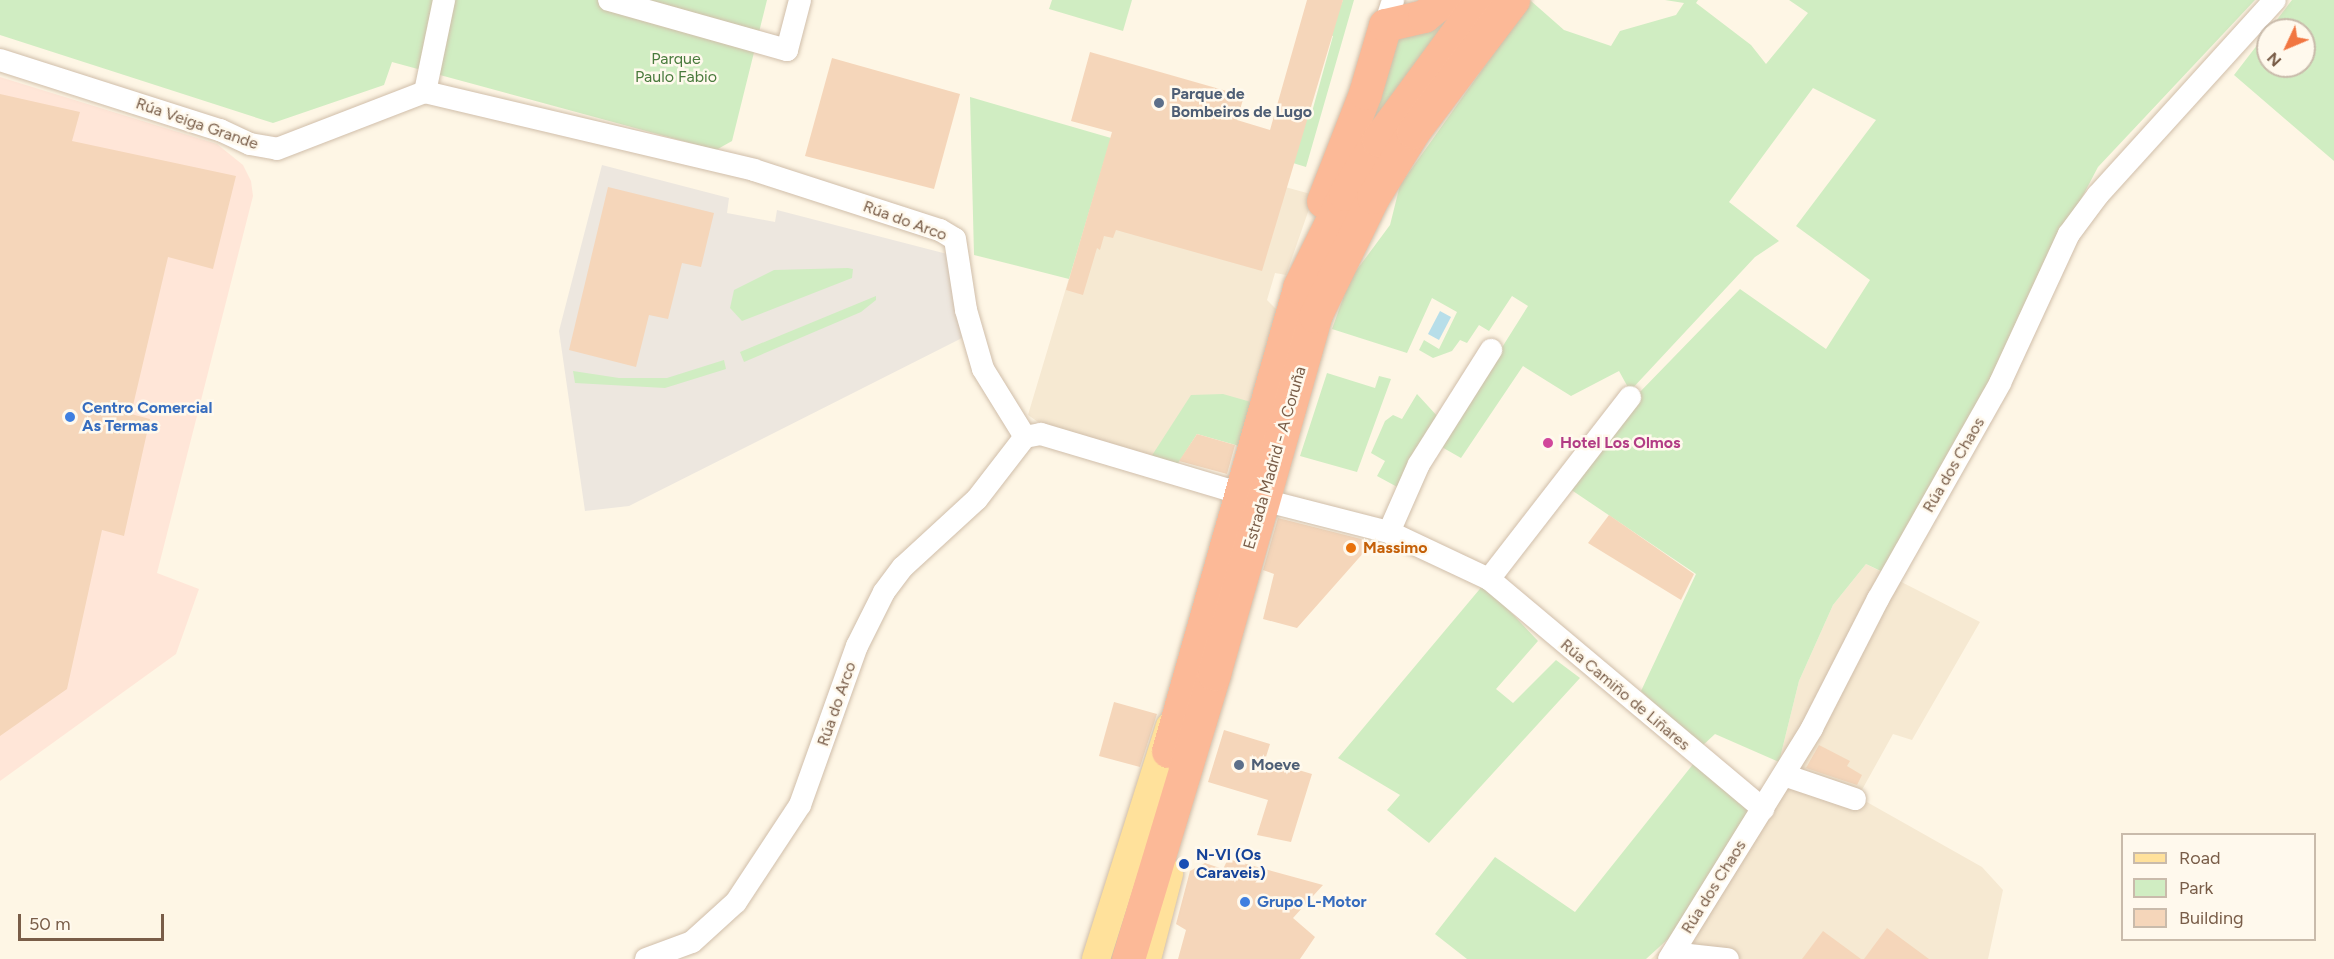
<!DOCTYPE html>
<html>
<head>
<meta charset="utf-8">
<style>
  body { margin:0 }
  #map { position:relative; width:2334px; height:959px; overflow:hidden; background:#fef6e5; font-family:Figtree,sans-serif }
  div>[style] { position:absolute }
  .residential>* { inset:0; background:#f6e9d2 }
  .commercial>* { inset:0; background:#ffe6d8 }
  .industrial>* { inset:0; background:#ede7df }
  .green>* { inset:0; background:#d0edc2 }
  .water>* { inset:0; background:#b7dee9 }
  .building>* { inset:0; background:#f5d6ba }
  .roads { filter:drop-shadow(0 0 2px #d0beaa) drop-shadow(0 0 2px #d0beaa) }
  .minor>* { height:22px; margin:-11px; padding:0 11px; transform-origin:11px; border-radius:11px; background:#fff }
  .major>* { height:28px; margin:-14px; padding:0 14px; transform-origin:14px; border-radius:14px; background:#ffe19b }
  .highway>* { height:33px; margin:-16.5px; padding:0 16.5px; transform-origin:16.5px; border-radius:16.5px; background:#fcb997 }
  .dots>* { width:16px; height:16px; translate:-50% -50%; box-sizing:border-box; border:3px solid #fff9ed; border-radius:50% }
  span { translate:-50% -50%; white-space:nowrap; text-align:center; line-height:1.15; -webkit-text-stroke:5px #fff9ed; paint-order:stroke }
  .park-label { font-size:16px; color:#497a3c }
  .service-label { font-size:16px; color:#4e5e75; font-weight:700 }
  .left { translate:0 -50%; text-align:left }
  .street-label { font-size:16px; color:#795d48 }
  .shop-label { font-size:16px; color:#366cbe; font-weight:700 }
  .hotel-label { font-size:16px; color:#b23c85; font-weight:700 }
  .food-label { font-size:16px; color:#c56008; font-weight:700 }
  .transit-label { font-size:16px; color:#164399; font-weight:700 }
  .legend { position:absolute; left:2121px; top:833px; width:195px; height:108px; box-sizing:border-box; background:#fff9ed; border:2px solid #c9bbab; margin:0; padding:8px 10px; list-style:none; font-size:18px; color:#795d48 }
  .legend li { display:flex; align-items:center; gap:12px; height:30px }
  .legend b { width:30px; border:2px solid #c9bbab }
  .north { position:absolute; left:2256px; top:18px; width:60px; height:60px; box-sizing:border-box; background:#fff9ed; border:2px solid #c9bbab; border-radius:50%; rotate:226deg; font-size:16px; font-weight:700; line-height:24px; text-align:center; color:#795d48 }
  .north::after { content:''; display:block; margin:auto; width:21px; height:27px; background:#f17641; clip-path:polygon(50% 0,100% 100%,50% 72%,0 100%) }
  .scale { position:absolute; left:18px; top:914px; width:146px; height:27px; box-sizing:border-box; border:3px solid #795d48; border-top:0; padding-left:8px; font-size:18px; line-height:21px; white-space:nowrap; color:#795d48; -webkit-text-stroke:4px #fff9ed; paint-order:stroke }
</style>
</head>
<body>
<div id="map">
  <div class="residential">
    <i style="clip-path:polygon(1111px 138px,1314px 195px,1286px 275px,1275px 273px,1267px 300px,1277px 310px,1251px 402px,1151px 457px,1041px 424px,1028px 415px)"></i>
    <i style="clip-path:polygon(1866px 564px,1980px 622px,1912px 740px,1893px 734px,1858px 797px,1982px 867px,2003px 890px,1988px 959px,1651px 959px,1670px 941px,1779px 762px,1799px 681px,1833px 605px)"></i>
  </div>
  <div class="commercial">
    <i style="clip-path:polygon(0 77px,217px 144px,243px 165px,251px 181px,253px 196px,157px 573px,199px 589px,176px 654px,0 781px)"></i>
  </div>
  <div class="industrial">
    <i style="clip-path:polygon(602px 165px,729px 198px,727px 213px,775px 222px,777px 210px,951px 255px,962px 338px,629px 506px,585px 511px,559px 331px)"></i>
  </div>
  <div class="green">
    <i style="clip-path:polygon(0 0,767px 0,732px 141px,716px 150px,392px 62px,384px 85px,273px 123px,0 35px)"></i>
    <i style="clip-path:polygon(1052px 0,1132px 0,1123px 31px,1049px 9px)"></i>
    <i style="clip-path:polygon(1343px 0,1354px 0,1306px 167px,1293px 163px,1305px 119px,1310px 119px,1333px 36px,1329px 35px)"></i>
    <i style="clip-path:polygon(1665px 0,1698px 0,1696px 3px,1751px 45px,1766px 64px,1808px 13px,1789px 0,2255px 0,2098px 167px,2049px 260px,1998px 371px,1887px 574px,1866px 564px,1833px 605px,1799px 681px,1779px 762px,1715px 734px,1701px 747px,1641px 691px,1696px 574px,1570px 489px,1637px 395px,1740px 289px,1826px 349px,1870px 280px,1796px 226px,1876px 120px,1813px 88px,1729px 202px,1779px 241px,1755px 257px,1630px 391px,1619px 371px,1571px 396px,1523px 366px,1461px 458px,1440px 446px,1528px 306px,1512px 296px,1489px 331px,1479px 325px,1467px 343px,1460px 340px,1452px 351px,1433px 358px,1419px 350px,1424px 340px,1439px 349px,1457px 312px,1432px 298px,1407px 353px,1332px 329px,1350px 279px,1390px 225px,1400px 185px,1531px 1px,1564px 30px,1611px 46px,1620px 31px,1676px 15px,1684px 3px)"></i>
    <i style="clip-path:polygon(2292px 0,2334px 0,2334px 161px,2234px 75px,2268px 31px,2268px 66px,2304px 66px,2304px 30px,2269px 30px)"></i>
    <i style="clip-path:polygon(1458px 5px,1365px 134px,1390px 43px)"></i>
    <i style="clip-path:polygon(970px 97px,1111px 138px,1069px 279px,974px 255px)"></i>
    <i style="clip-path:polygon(848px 268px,853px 269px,852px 278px,742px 321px,730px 308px,734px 290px,774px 270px)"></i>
    <i style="clip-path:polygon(876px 296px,876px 300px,861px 312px,744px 362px,740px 352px)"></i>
    <i style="clip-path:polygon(724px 360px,726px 369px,665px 388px,575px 383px,573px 371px,619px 378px,667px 378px)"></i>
    <i style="clip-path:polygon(1327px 373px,1375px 388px,1379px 376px,1391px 379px,1357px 472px,1300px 456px)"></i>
    <i style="clip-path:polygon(1223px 394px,1251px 402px,1239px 446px,1197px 434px,1177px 465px,1151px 457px,1191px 395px)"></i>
    <i style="clip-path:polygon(1417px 394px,1439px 418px,1401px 489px,1377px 476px,1385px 461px,1371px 453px,1385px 421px,1393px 415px,1402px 419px)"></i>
    <i style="clip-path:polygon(1484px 584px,1538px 641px,1496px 689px,1513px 703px,1556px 660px,1580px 678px,1429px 843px,1387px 810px,1400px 795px,1338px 758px)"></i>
    <i style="clip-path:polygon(1694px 763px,1756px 810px,1757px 820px,1668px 939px,1646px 959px,1467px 959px,1435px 934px,1495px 857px,1575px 912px)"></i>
  </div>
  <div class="water">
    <i style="clip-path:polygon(1440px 311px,1451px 317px,1439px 340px,1428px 334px)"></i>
  </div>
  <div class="building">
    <i style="clip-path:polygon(1307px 0,1343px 0,1262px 271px,1116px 230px,1113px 238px,1104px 236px,1100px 250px,1097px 248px,1083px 295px,1066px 290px,1112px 132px,1071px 121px,1090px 52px,1244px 96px,1237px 120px,1270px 130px)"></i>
    <i style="clip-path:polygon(832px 58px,960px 94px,934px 189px,805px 156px)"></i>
    <i style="clip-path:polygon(0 94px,80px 112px,72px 141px,236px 176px,213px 269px,168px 257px,131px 414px,150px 419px,124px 536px,102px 530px,67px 689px,0 736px)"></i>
    <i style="clip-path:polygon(608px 187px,714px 213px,701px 267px,682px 263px,668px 319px,649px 315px,636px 367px,569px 350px)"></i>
    <i style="clip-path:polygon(1197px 434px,1235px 445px,1227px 474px,1179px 461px)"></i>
    <i style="clip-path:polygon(1609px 515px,1694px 574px,1681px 600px,1588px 543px)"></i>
    <i style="clip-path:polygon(1278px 518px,1373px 542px,1297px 628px,1263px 619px,1274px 574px,1263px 570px)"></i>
    <i style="clip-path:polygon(1114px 702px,1157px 714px,1140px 767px,1099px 756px)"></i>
    <i style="clip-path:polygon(1224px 730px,1270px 744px,1265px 760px,1312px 774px,1291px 842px,1257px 835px,1268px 800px,1208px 782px)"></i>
    <i style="clip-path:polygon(1819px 745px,1850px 761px,1847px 766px,1862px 775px,1857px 785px,1806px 768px)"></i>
    <i style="clip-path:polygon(1228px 859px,1323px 885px,1293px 918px,1315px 937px,1300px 959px,1178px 959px,1186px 930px,1176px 924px,1190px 871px,1205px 863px,1223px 869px)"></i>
    <i style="clip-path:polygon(1887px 928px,1929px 959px,1864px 959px)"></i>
    <i style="clip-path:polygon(1823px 931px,1861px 959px,1802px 959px)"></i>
  </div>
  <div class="roads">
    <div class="minor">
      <i style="left:609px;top:0;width:185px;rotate:15.7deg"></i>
      <i style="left:787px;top:50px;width:52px;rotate:-75.4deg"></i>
      <i style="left:1385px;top:25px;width:26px;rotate:-72deg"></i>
      <i style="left:0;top:60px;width:231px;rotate:17.7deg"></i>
      <i style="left:220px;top:130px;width:33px;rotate:25deg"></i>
      <i style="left:250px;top:144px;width:27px;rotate:10deg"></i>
      <i style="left:277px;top:149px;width:159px;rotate:-21.1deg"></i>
      <i style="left:425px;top:92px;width:338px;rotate:13.3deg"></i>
      <i style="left:754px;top:170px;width:195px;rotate:17.9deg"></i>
      <i style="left:940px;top:230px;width:17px;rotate:31deg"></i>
      <i style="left:955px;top:239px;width:72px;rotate:81.2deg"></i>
      <i style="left:966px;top:310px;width:61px;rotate:73.9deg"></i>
      <i style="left:983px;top:369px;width:80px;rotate:58.3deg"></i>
      <i style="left:425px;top:92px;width:94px;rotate:-78.3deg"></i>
      <i style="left:1263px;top:500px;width:130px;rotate:14.3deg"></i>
      <i style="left:1389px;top:532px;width:110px;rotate:25.2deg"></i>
      <i style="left:1489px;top:579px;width:358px;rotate:40deg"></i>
      <i style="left:1389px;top:532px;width:74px;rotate:-66.2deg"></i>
      <i style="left:1419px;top:464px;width:135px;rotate:-57.7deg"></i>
      <i style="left:1489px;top:579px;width:230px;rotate:-52.2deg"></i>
      <i style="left:1784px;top:775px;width:75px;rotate:18.7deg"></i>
      <i style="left:646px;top:959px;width:49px;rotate:-20.3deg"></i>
      <i style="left:692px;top:942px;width:59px;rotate:-42.3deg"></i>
      <i style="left:736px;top:902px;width:116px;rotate:-56.6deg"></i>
      <i style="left:800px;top:805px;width:169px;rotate:-70.3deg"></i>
      <i style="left:857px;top:646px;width:60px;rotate:-63.4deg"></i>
      <i style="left:884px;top:592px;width:31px;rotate:-53deg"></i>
      <i style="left:903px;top:567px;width:100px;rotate:-42.6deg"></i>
      <i style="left:977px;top:499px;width:78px;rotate:-52.3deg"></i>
      <i style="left:1025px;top:437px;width:16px;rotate:-11deg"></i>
      <i style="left:1041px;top:434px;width:207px;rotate:16.6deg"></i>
      <i style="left:1669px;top:959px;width:272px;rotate:-58.2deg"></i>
      <i style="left:1812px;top:728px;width:145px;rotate:-62.9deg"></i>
      <i style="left:1878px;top:599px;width:248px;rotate:-60.5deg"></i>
      <i style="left:2000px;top:383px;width:164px;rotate:-65.2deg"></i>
      <i style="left:2069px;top:234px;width:49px;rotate:-53.4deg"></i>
      <i style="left:2098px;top:195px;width:263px;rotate:-47.8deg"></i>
      <i style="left:1673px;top:959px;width:16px;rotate:-14deg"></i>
      <i style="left:1689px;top:955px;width:39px;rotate:6deg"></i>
    </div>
    <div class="major">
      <i style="left:1096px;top:959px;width:244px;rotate:-72.4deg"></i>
      <i style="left:1147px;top:959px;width:88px;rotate:-75.5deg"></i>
    </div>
    <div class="highway">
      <i style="left:1323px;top:201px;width:116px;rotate:-68.7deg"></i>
      <i style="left:1365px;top:93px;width:71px;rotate:-73.6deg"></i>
      <i style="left:1385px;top:25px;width:40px;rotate:-13deg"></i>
      <i style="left:1424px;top:16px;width:26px;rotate:-39deg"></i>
      <i style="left:1168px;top:751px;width:482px;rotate:-74.2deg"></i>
      <i style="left:1299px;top:287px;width:104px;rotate:-63.7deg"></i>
      <i style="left:1345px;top:194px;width:63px;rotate:-58.6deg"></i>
      <i style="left:1378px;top:140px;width:174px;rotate:-53.7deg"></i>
      <i style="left:1128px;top:959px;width:298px;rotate:-73.2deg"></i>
      <i style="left:1214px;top:674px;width:372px;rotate:-74.2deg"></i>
      <i style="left:1315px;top:316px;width:132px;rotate:-64deg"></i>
      <i style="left:1373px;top:197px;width:76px;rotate:-58.4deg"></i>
      <i style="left:1413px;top:132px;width:166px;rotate:-52.9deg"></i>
    </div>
  </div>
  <div class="dots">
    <i style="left:1159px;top:103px;background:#5c6f8a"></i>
    <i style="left:70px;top:417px;background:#3f7fe0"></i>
    <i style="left:1548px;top:443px;background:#d1479c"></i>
    <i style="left:1351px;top:548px;background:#e8710a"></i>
    <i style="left:1239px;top:765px;background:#5c6f8a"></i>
    <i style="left:1184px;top:864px;background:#1a4fb4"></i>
    <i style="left:1245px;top:902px;background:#3f7fe0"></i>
  </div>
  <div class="park-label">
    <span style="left:676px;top:68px">Parque<br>Paulo Fabio</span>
  </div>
  <div class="service-label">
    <span class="left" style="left:1171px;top:103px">Parque de<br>Bombeiros de Lugo</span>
    <span class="left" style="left:1251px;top:765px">Moeve</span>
  </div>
  <div class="street-label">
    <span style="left:197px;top:124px;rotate:19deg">Rúa Veiga Grande</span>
    <span style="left:905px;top:221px;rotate:20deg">Rúa do Arco</span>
    <span style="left:1275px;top:458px;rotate:-74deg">Estrada Madrid - A Coruña</span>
    <span style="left:1954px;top:465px;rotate:-60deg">Rúa dos Chaos</span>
    <span style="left:1625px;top:695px;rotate:40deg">Rúa Camiño de Liñares</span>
    <span style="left:837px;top:704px;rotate:-71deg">Rúa do Arco</span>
    <span style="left:1714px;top:887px;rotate:-58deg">Rúa dos Chaos</span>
  </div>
  <div class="shop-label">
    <span class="left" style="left:82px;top:417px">Centro Comercial<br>As Termas</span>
    <span class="left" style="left:1257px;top:902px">Grupo L-Motor</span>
  </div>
  <div class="hotel-label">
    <span class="left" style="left:1560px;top:443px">Hotel Los Olmos</span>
  </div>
  <div class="food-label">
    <span class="left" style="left:1363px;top:548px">Massimo</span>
  </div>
  <div class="transit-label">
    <span class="left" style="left:1196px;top:864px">N-VI (Os<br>Caraveis)</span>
  </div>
  <ul class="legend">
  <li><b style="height:8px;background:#ffe19b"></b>Road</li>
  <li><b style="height:16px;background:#d0edc2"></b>Park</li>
  <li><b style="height:16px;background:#f5d6ba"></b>Building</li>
  </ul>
  <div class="north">N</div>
  <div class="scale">50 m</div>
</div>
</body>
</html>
